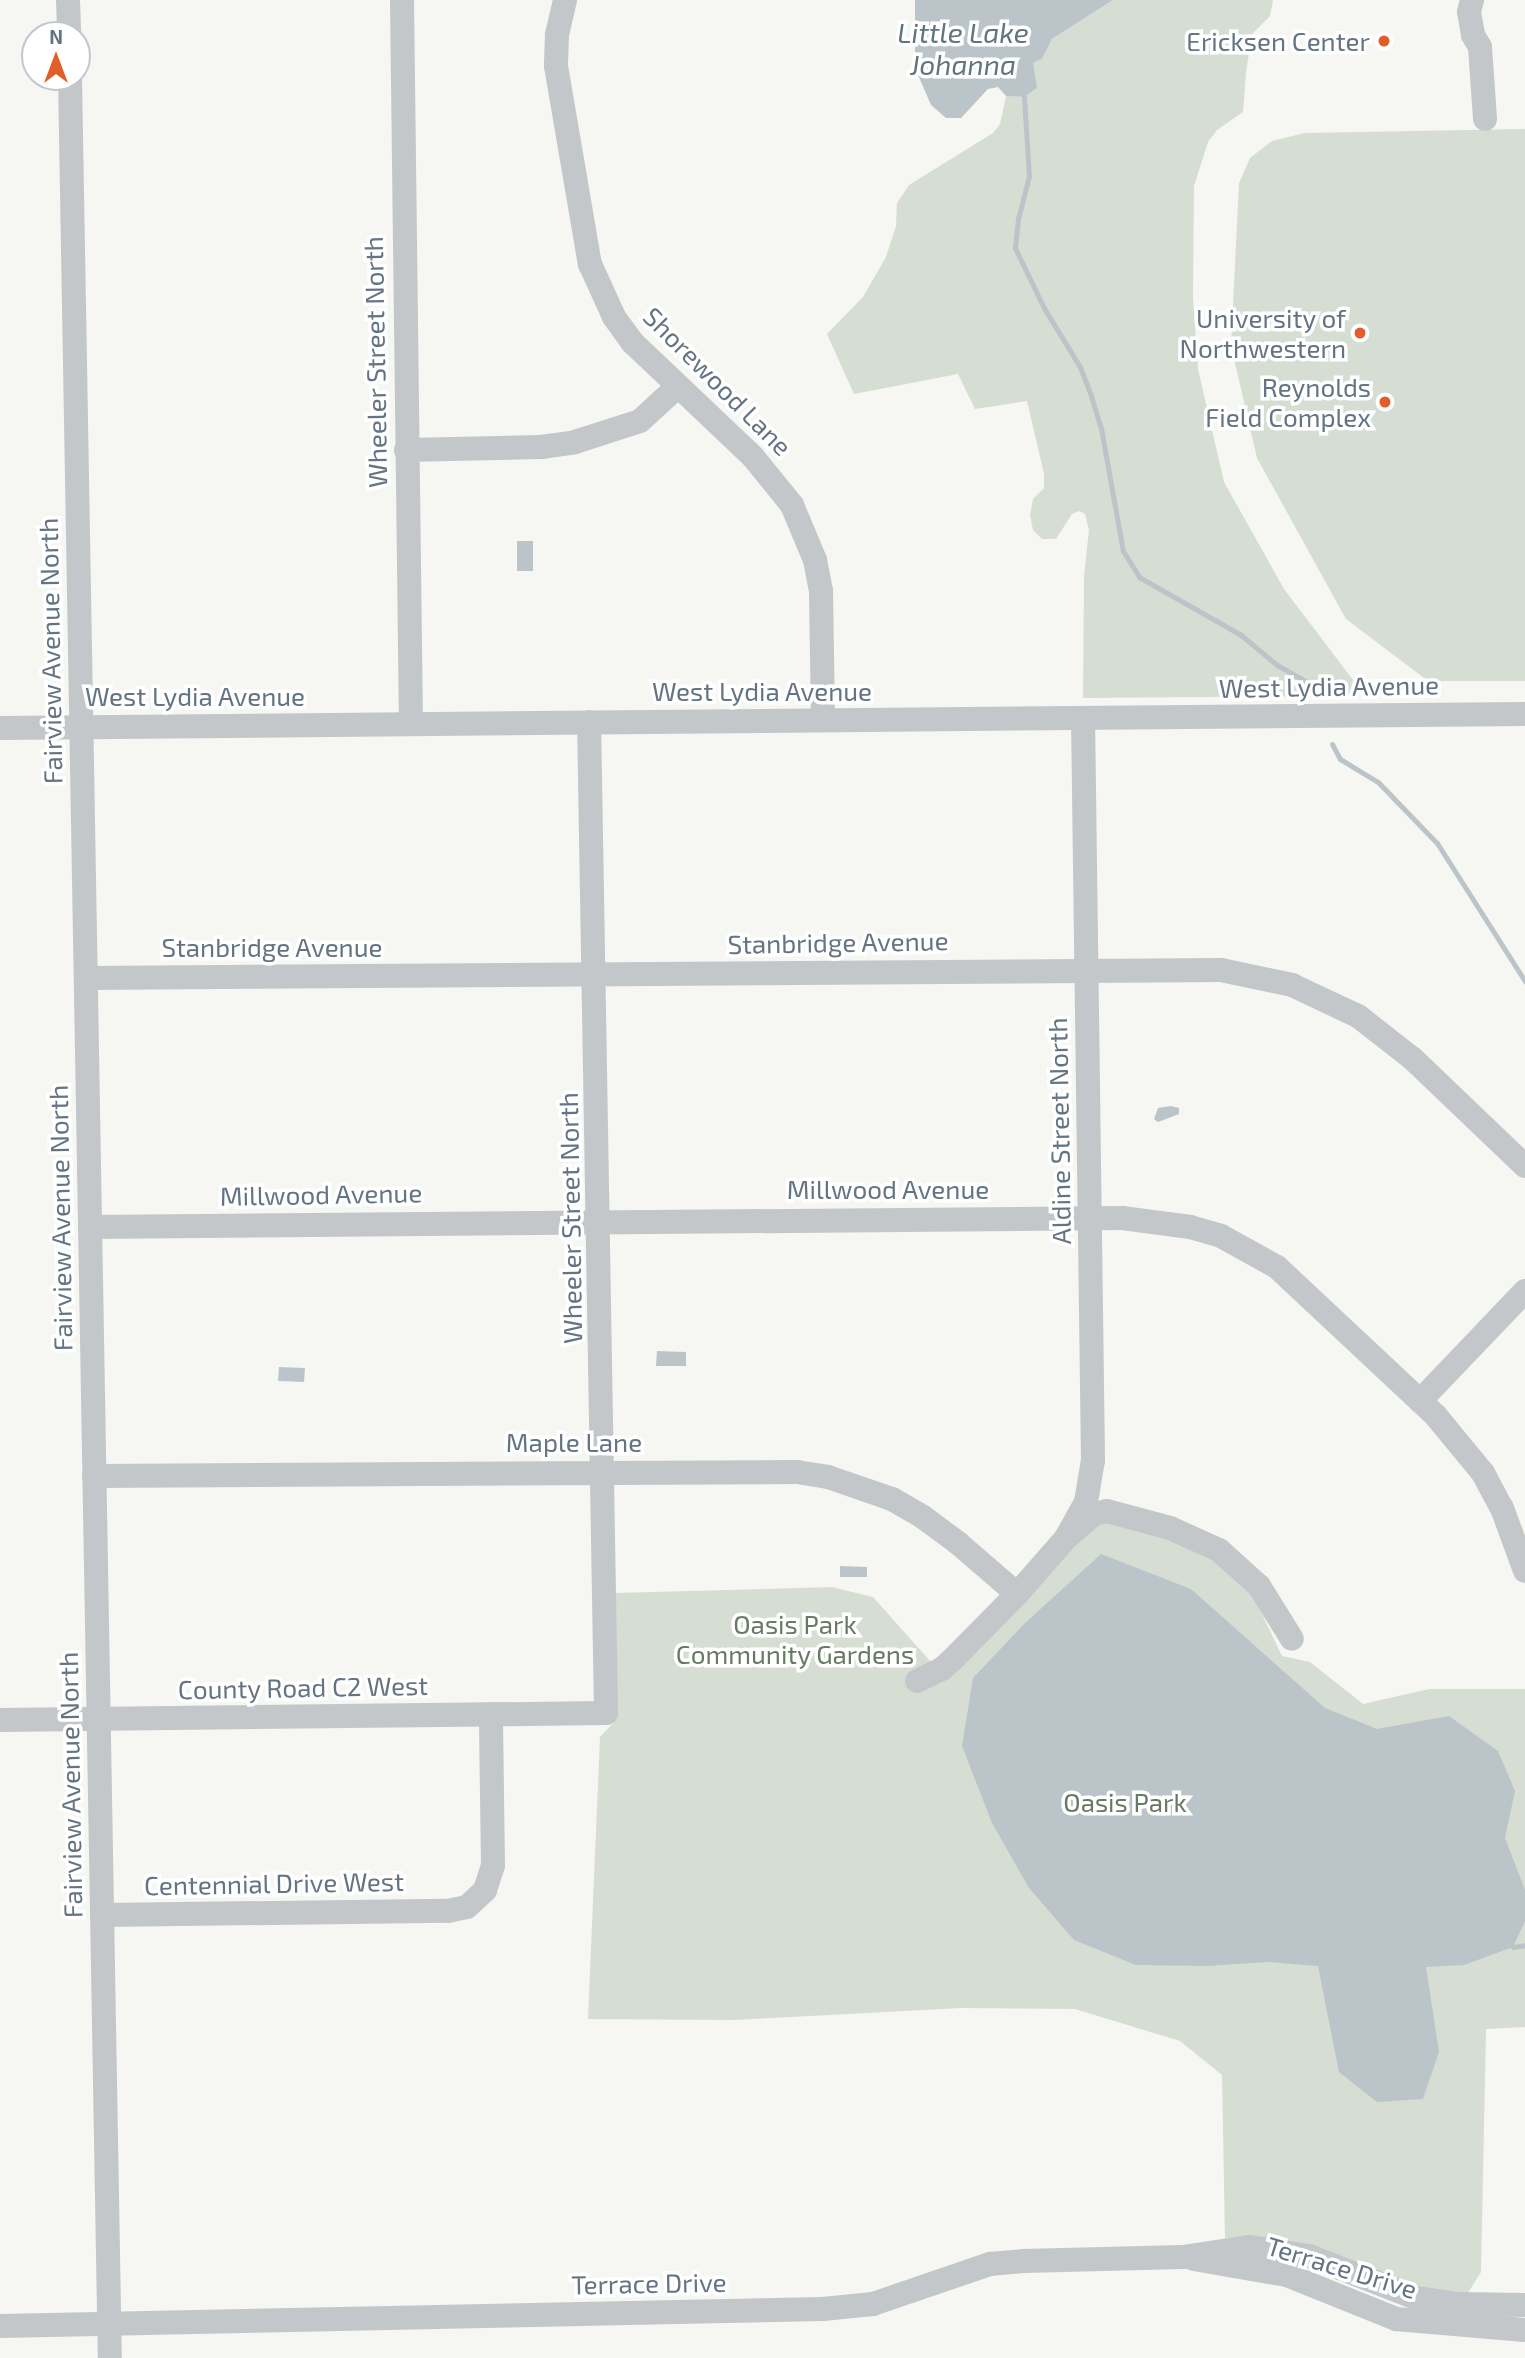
<!DOCTYPE html>
<html>
<head>
<meta charset="utf-8">
<style>
  body { margin:0 }
  #map { position:relative; width:1525px; height:2358px; overflow:hidden; background:#f6f6f2; font-family:"Exo 2",sans-serif }
  div>[style] { position:absolute }
  .green>* { inset:0; background:#d6ddd3 }
  .water>* { inset:0; background:#bbc5c9 }
  .stream>* { height:5px; margin:-2.5px; padding:0 2.5px; transform-origin:2.5px; border-radius:2.5px; background:#bbc5c9 }
  .minor>* { height:24px; margin:-12px; padding:0 12px; transform-origin:12px; border-radius:12px; background:#c3c7ca }
  .dots>* { width:19px; height:19px; translate:-50% -50%; box-sizing:border-box; border:4px solid #fff; border-radius:50% }
  span { translate:-50% -50%; white-space:nowrap; text-align:center; line-height:1.15; -webkit-text-stroke:7px #fff; paint-order:stroke }
  .poi-label { font-size:26px; color:#657483 }
  .right { translate:-100% -50%; text-align:right }
  .street-label { font-size:26px; color:#657483 }
  .park-label { font-size:26px; color:#677a64 }
  .water-label { font-size:28px; color:#61757f; font-style:italic }
  .north { position:absolute; left:21px; top:21px; width:70px; height:70px; box-sizing:border-box; background:#fff; border:2px solid #c1c7cd; border-radius:50%; rotate:0deg; font-size:19px; font-weight:700; line-height:28px; text-align:center; color:#657483 }
  .north::after { content:''; display:block; margin:auto; width:24px; height:32px; background:#df5e29; clip-path:polygon(50% 0,100% 100%,50% 72%,0 100%) }
</style>
</head>
<body>
<div id="map">
  <div class="green">
    <i style="clip-path:polygon(1113px 0,1273px 0,1270px 16px,1252px 34px,1246px 72px,1243px 112px,1217px 130px,1208px 142px,1194px 186px,1193px 298px,1198px 369px,1224px 482px,1284px 589px,1353px 680px,1349px 696px,1083px 698px,1084px 576px,1089px 530px,1085px 514px,1079px 511px,1072px 514px,1056px 539px,1042px 539px,1033px 530px,1030px 515px,1033px 499px,1044px 488px,1044px 474px,1027px 401px,975px 409px,958px 374px,854px 394px,827px 334px,863px 297px,886px 257px,896px 226px,897px 203px,909px 185px,993px 133px,1000px 124px,1006px 96px,1024px 97px,1033px 63px,1042px 59px,1052px 39px)"></i>
    <i style="clip-path:polygon(1525px 129px,1525px 681px,1428px 681px,1346px 619px,1257px 458px,1231px 346px,1239px 183px,1250px 158px,1272px 141px,1305px 133px)"></i>
    <i style="clip-path:polygon(1111px 1518px,1194px 1547px,1234px 1574px,1255px 1599px,1282px 1656px,1310px 1662px,1363px 1704px,1429px 1689px,1525px 1689px,1525px 2027px,1486px 2029px,1481px 2272px,1466px 2296px,1398px 2282px,1299px 2243px,1225px 2238px,1222px 2075px,1180px 2041px,1075px 2009px,962px 2008px,734px 2020px,588px 2019px,600px 1737px,614px 1722px,615px 1593px,832px 1587px,873px 1597px,947px 1680px,1087px 1526px)"></i>
  </div>
  <div class="water">
    <i style="clip-path:polygon(915px 0,1113px 0,1052px 39px,1042px 59px,1033px 63px,1037px 88px,1024px 97px,1006px 96px,998px 87px,988px 89px,961px 118px,946px 118px,931px 105px,915px 68px)"></i>
    <i style="clip-path:polygon(517px 541px,533px 541px,533px 571px,517px 571px)"></i>
    <i style="clip-path:polygon(1171px 1106px,1179px 1108px,1179px 1114px,1158px 1122px,1154px 1119px,1158px 1108px)"></i>
    <i style="clip-path:polygon(657px 1351px,686px 1352px,686px 1366px,656px 1366px)"></i>
    <i style="clip-path:polygon(279px 1367px,305px 1368px,304px 1382px,278px 1381px)"></i>
    <i style="clip-path:polygon(1101px 1554px,1191px 1589px,1325px 1708px,1377px 1729px,1449px 1716px,1498px 1751px,1515px 1791px,1505px 1838px,1525px 1890px,1525px 1921px,1513px 1947px,1464px 1965px,1426px 1967px,1439px 2052px,1423px 2099px,1377px 2102px,1339px 2072px,1318px 1966px,1268px 1962px,1208px 1966px,1136px 1965px,1074px 1940px,1029px 1888px,992px 1823px,962px 1746px,973px 1678px,1025px 1623px)"></i>
    <i style="clip-path:polygon(840px 1566px,867px 1567px,867px 1577px,840px 1577px)"></i>
  </div>
  <div class="stream">
    <i style="left:1024px;top:97px;width:79px;rotate:86.4deg"></i>
    <i style="left:1029px;top:176px;width:44px;rotate:104.3deg"></i>
    <i style="left:1018px;top:219px;width:29px;rotate:96deg"></i>
    <i style="left:1015px;top:248px;width:67px;rotate:64.2deg"></i>
    <i style="left:1044px;top:308px;width:69px;rotate:58.6deg"></i>
    <i style="left:1080px;top:367px;width:31px;rotate:69deg"></i>
    <i style="left:1091px;top:396px;width:34px;rotate:73deg"></i>
    <i style="left:1101px;top:428px;width:125px;rotate:79.9deg"></i>
    <i style="left:1123px;top:551px;width:31px;rotate:58deg"></i>
    <i style="left:1139px;top:577px;width:117px;rotate:29.6deg"></i>
    <i style="left:1241px;top:635px;width:47px;rotate:39.8deg"></i>
    <i style="left:1277px;top:665px;width:51px;rotate:29.6deg"></i>
    <i style="left:1332px;top:744px;width:17px;rotate:62deg"></i>
    <i style="left:1340px;top:759px;width:44px;rotate:31.2deg"></i>
    <i style="left:1378px;top:782px;width:85px;rotate:46deg"></i>
    <i style="left:1437px;top:843px;width:164px;rotate:57.5deg"></i>
    <i style="left:1513px;top:1947px;width:12px;rotate:-9deg"></i>
  </div>
  <div class="minor">
    <i style="left:68px;top:0;width:35px;rotate:88deg"></i>
    <i style="left:402px;top:0;width:724px;rotate:89.29deg"></i>
    <i style="left:565px;top:0;width:36px;rotate:103deg"></i>
    <i style="left:557px;top:35px;width:31px;rotate:92deg"></i>
    <i style="left:556px;top:66px;width:201px;rotate:80.3deg"></i>
    <i style="left:590px;top:264px;width:58px;rotate:65.6deg"></i>
    <i style="left:614px;top:317px;width:31px;rotate:54deg"></i>
    <i style="left:632px;top:342px;width:167px;rotate:43.5deg"></i>
    <i style="left:753px;top:457px;width:62px;rotate:50.9deg"></i>
    <i style="left:792px;top:505px;width:60px;rotate:67.3deg"></i>
    <i style="left:815px;top:560px;width:32px;rotate:79deg"></i>
    <i style="left:821px;top:591px;width:129px;rotate:89.1deg"></i>
    <i style="left:1472px;top:0;width:12px;rotate:104deg"></i>
    <i style="left:1469px;top:12px;width:23px;rotate:80deg"></i>
    <i style="left:1473px;top:35px;width:14px;rotate:60deg"></i>
    <i style="left:1480px;top:47px;width:72px;rotate:86deg"></i>
    <i style="left:70px;top:77px;width:2281px;rotate:89deg"></i>
    <i style="left:406px;top:450px;width:135px;rotate:-1.3deg"></i>
    <i style="left:541px;top:447px;width:34px;rotate:-8deg"></i>
    <i style="left:575px;top:442px;width:68px;rotate:-17.9deg"></i>
    <i style="left:640px;top:421px;width:50px;rotate:-42.6deg"></i>
    <i style="left:0;top:728px;width:1525px;rotate:-0.53deg"></i>
    <i style="left:86px;top:978px;width:1135px;rotate:-0.4deg"></i>
    <i style="left:1221px;top:970px;width:73px;rotate:11.9deg"></i>
    <i style="left:1292px;top:985px;width:73px;rotate:25.2deg"></i>
    <i style="left:1358px;top:1016px;width:70px;rotate:38deg"></i>
    <i style="left:1413px;top:1059px;width:155px;rotate:43.7deg"></i>
    <i style="left:90px;top:1227px;width:1032px;rotate:-0.5deg"></i>
    <i style="left:1122px;top:1218px;width:69px;rotate:7.5deg"></i>
    <i style="left:1190px;top:1227px;width:32px;rotate:16deg"></i>
    <i style="left:1221px;top:1236px;width:64px;rotate:29deg"></i>
    <i style="left:1277px;top:1267px;width:218px;rotate:43.1deg"></i>
    <i style="left:1436px;top:1416px;width:74px;rotate:50.5deg"></i>
    <i style="left:1483px;top:1473px;width:40px;rotate:62deg"></i>
    <i style="left:1502px;top:1508px;width:67px;rotate:69.9deg"></i>
    <i style="left:1420px;top:1401px;width:152px;rotate:-46.3deg"></i>
    <i style="left:94px;top:1476px;width:703px;rotate:-0.33deg"></i>
    <i style="left:797px;top:1472px;width:31px;rotate:9deg"></i>
    <i style="left:828px;top:1477px;width:68px;rotate:19deg"></i>
    <i style="left:892px;top:1499px;width:36px;rotate:30deg"></i>
    <i style="left:923px;top:1517px;width:44px;rotate:36.6deg"></i>
    <i style="left:958px;top:1543px;width:78px;rotate:40.8deg"></i>
    <i style="left:1066px;top:1538px;width:41px;rotate:-60.9deg"></i>
    <i style="left:1086px;top:1502px;width:43px;rotate:-80.5deg"></i>
    <i style="left:1093px;top:1460px;width:742px;rotate:-90.77deg"></i>
    <i style="left:917px;top:1681px;width:28px;rotate:-26deg"></i>
    <i style="left:942px;top:1669px;width:15px;rotate:-42deg"></i>
    <i style="left:953px;top:1659px;width:91px;rotate:-45.4deg"></i>
    <i style="left:1017px;top:1594px;width:74px;rotate:-48.8deg"></i>
    <i style="left:1066px;top:1538px;width:37px;rotate:-41deg"></i>
    <i style="left:1094px;top:1514px;width:13px;rotate:-13deg"></i>
    <i style="left:1107px;top:1511px;width:65px;rotate:15.1deg"></i>
    <i style="left:1170px;top:1528px;width:54px;rotate:24.2deg"></i>
    <i style="left:1219px;top:1550px;width:54px;rotate:42deg"></i>
    <i style="left:1259px;top:1586px;width:62px;rotate:58.1deg"></i>
    <i style="left:0;top:1720px;width:606px;rotate:-0.66deg"></i>
    <i style="left:606px;top:1713px;width:991px;rotate:-90.98deg"></i>
    <i style="left:102px;top:1915px;width:346px;rotate:-0.7deg"></i>
    <i style="left:448px;top:1911px;width:19px;rotate:-12deg"></i>
    <i style="left:467px;top:1907px;width:25px;rotate:-43deg"></i>
    <i style="left:485px;top:1890px;width:26px;rotate:-72deg"></i>
    <i style="left:493px;top:1865px;width:151px;rotate:-90.8deg"></i>
    <i style="left:1194px;top:2259px;width:94px;rotate:9.8deg"></i>
    <i style="left:1287px;top:2275px;width:118px;rotate:22deg"></i>
    <i style="left:1396px;top:2319px;width:129px;rotate:4.9deg"></i>
    <i style="left:0;top:2326px;width:823px;rotate:-1.18deg"></i>
    <i style="left:823px;top:2309px;width:50px;rotate:-5.7deg"></i>
    <i style="left:873px;top:2304px;width:124px;rotate:-18.9deg"></i>
    <i style="left:990px;top:2264px;width:33px;rotate:-5deg"></i>
    <i style="left:1023px;top:2261px;width:160px;rotate:-1.4deg"></i>
    <i style="left:1183px;top:2257px;width:68px;rotate:-8.5deg"></i>
    <i style="left:1250px;top:2247px;width:60px;rotate:8.7deg"></i>
    <i style="left:1309px;top:2256px;width:115px;rotate:21.4deg"></i>
    <i style="left:1416px;top:2298px;width:42px;rotate:8.1deg"></i>
    <i style="left:1458px;top:2304px;width:67px;rotate:0.9deg"></i>
  </div>
  <div class="dots">
    <i style="left:1384px;top:41px;background:#df5e29"></i>
    <i style="left:1360px;top:333px;background:#df5e29"></i>
    <i style="left:1385px;top:402px;background:#df5e29"></i>
  </div>
  <div class="poi-label">
    <span class="right" style="left:1370px;top:41px">Ericksen Center</span>
    <span class="right" style="left:1346px;top:333px">University of<br>Northwestern</span>
    <span class="right" style="left:1371px;top:402px">Reynolds<br>Field Complex</span>
  </div>
  <div class="street-label">
    <span style="left:375px;top:362px;rotate:-91deg">Wheeler Street North</span>
    <span style="left:718px;top:381px;rotate:45deg">Shorewood Lane</span>
    <span style="left:50px;top:651px;rotate:-91deg">Fairview Avenue North</span>
    <span style="left:1329px;top:686px;rotate:-1deg">West Lydia Avenue</span>
    <span style="left:762px;top:691px">West Lydia Avenue</span>
    <span style="left:195px;top:696px">West Lydia Avenue</span>
    <span style="left:838px;top:942px;rotate:-1deg">Stanbridge Avenue</span>
    <span style="left:272px;top:947px">Stanbridge Avenue</span>
    <span style="left:1059px;top:1131px;rotate:-91deg">Aldine Street North</span>
    <span style="left:888px;top:1189px">Millwood Avenue</span>
    <span style="left:321px;top:1194px;rotate:-1deg">Millwood Avenue</span>
    <span style="left:60px;top:1218px;rotate:-91deg">Fairview Avenue North</span>
    <span style="left:570px;top:1218px;rotate:-91deg">Wheeler Street North</span>
    <span style="left:574px;top:1442px">Maple Lane</span>
    <span style="left:303px;top:1687px;rotate:-1deg">County Road C2 West</span>
    <span style="left:70px;top:1785px;rotate:-91deg">Fairview Avenue North</span>
    <span style="left:274px;top:1883px;rotate:-1deg">Centennial Drive West</span>
    <span style="left:1342px;top:2267px;rotate:17deg">Terrace Drive</span>
    <span style="left:649px;top:2283px;rotate:-1deg">Terrace Drive</span>
  </div>
  <div class="park-label">
    <span style="left:795px;top:1639px">Oasis Park<br>Community Gardens</span>
    <span style="left:1125px;top:1802px">Oasis Park</span>
  </div>
  <div class="water-label">
    <span style="left:963px;top:48px">Little Lake<br>Johanna</span>
  </div>
  <div class="north">N</div>
</div>
</body>
</html>
